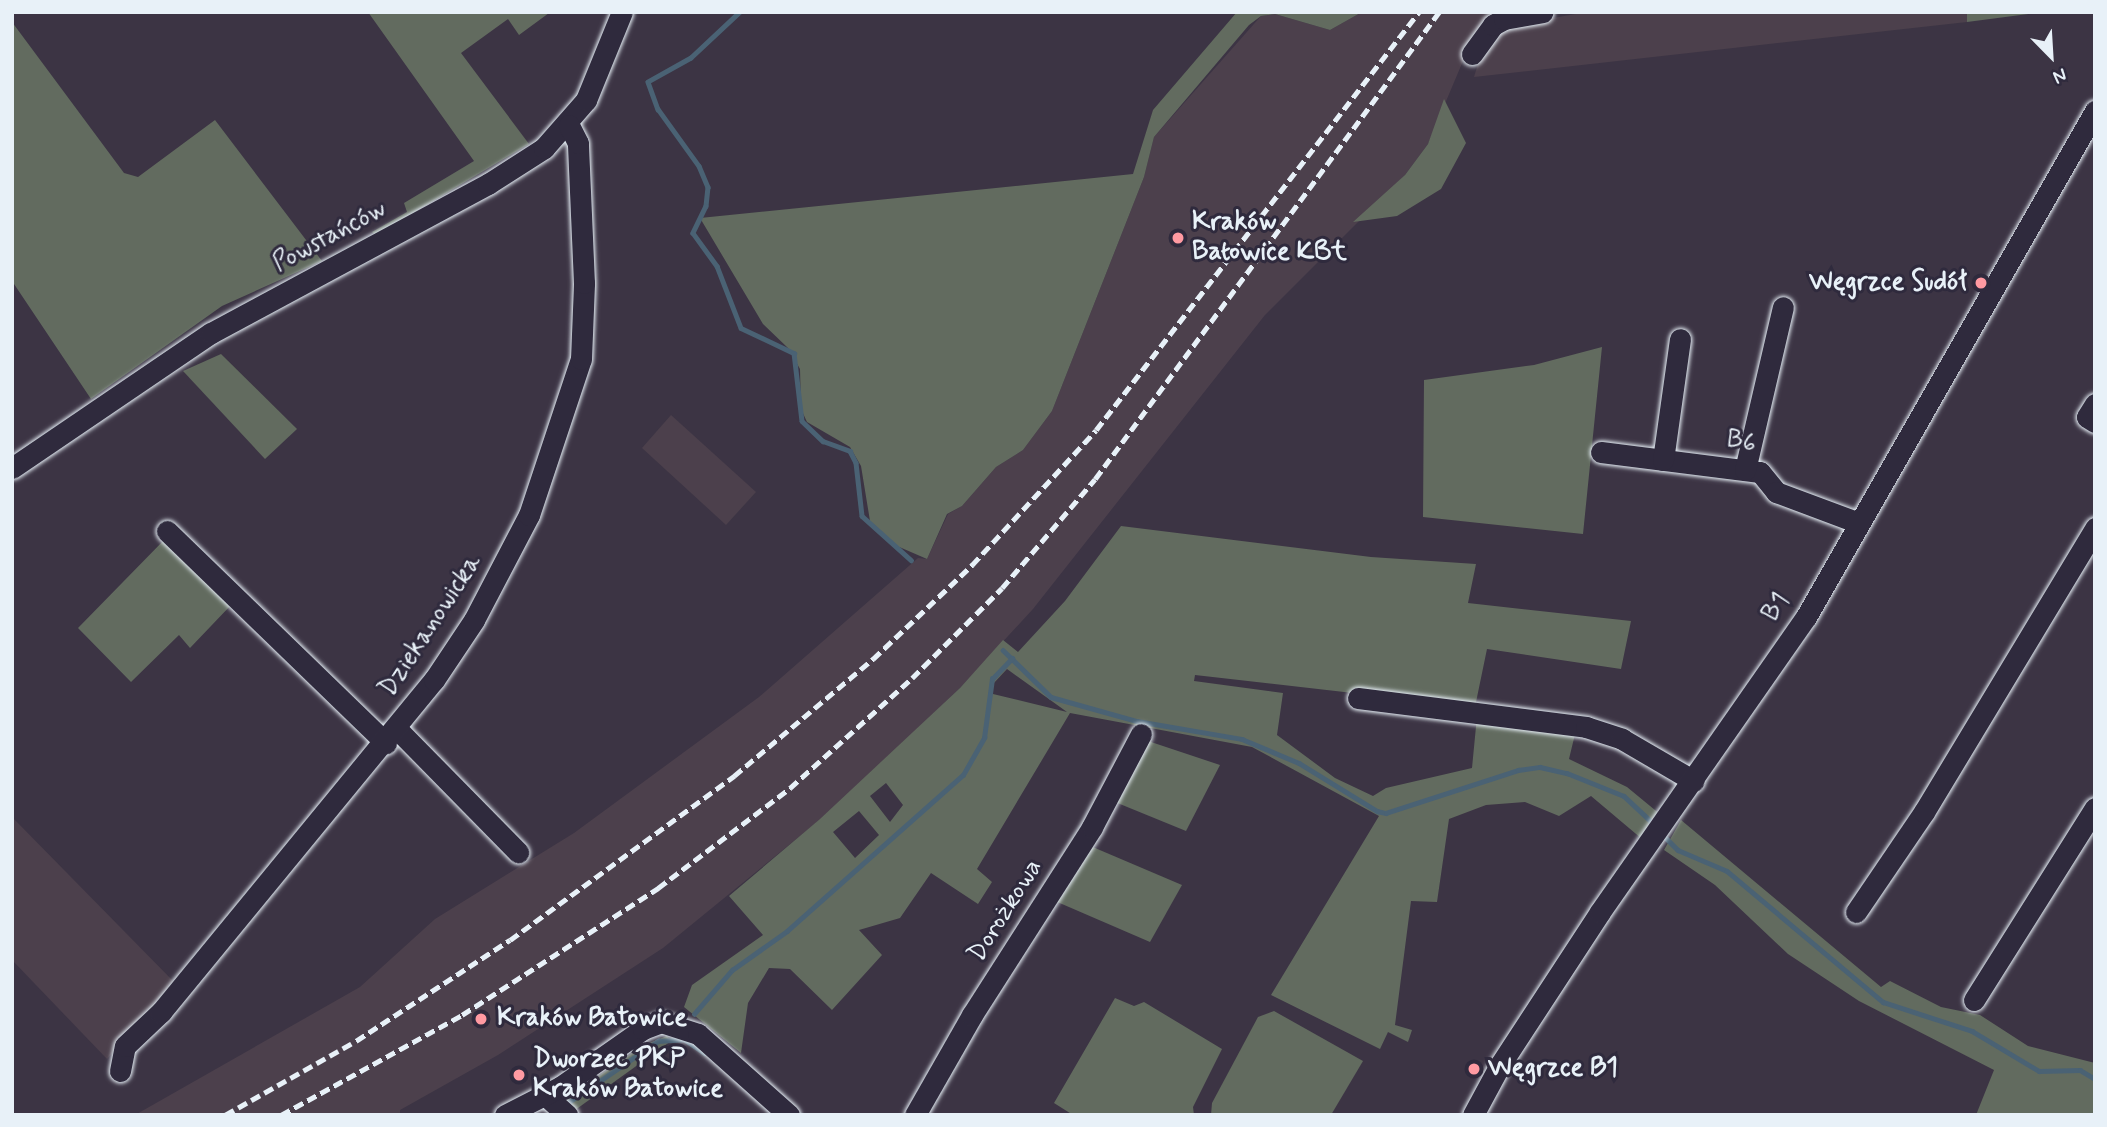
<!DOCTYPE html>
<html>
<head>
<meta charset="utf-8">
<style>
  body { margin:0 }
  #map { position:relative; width:2107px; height:1127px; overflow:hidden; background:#3c3444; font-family:Mynerve,sans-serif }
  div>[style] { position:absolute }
  .built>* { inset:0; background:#4c404c }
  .green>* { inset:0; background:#626b5f }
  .stream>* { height:4.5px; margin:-2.25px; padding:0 2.25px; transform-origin:2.25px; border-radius:2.25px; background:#4a6274 }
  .roads { filter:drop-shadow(0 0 2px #e8f1f8) drop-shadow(0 0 2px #e8f1f8) }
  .minor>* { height:21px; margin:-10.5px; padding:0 10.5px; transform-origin:10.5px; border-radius:10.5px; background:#2f2a3d }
  .rail>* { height:4.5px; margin-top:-2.25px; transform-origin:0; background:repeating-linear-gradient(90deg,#e8f1f8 0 10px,transparent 0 15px) }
  .dots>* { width:19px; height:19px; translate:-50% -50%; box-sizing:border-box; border:4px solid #2f2a3d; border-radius:50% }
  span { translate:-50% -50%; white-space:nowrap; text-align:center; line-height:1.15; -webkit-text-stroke:6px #2f2a3d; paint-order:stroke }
  .poi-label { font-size:26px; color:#e8f1f8; font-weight:700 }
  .left { translate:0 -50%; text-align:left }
  .right { translate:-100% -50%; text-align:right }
  .street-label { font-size:26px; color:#e8f1f8 }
  .frame { position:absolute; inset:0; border:14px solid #e8f1f8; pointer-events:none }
  .north { position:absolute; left:2016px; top:21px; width:70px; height:70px; -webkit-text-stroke:5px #2f2a3d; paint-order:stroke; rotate:156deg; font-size:19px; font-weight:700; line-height:28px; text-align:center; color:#e8f1f8 }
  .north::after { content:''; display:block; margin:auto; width:24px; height:32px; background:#e8f1f8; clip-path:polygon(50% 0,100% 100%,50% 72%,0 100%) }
</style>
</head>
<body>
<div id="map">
  <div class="built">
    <i style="clip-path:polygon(1362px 12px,1497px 12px,1463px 61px,1428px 144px,1405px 175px,1265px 315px,1033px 609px,960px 688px,833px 809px,663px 948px,498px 1055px,400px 1110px,400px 1115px,135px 1115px,360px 987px,435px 919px,574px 833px,759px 697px,918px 558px,927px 559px,948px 514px,962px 506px,996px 467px,1023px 450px,1052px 411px,1144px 177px,1154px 137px,1261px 16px,1275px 14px,1330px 30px)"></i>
    <i style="clip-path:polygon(1587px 12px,1967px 12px,1967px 22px,1474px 77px,1483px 47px,1495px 28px)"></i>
    <i style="clip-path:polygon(671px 415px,756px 492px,726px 525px,642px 448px)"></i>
    <i style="clip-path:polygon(12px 817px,175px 983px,107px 1059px,12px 960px)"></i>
  </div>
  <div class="green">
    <i style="clip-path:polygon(368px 12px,549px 13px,519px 35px,508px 19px,461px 53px,529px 144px,376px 235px,372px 232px,407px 212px,404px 203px,474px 161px)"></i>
    <i style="clip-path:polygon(1237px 12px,1362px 12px,1330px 30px,1275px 14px,1261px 16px,1249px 25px,1154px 137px,1144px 177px,1052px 411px,1023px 450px,996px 467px,962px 506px,947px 514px,927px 559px,897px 546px,870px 521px,861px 466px,850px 447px,807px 422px,801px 409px,800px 369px,788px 348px,763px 324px,700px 218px,1133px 174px,1153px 110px)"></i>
    <i style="clip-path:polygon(1967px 12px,2044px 12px,1967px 22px)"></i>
    <i style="clip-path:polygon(12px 22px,124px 173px,138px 177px,215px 120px,322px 261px,222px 306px,91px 399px,12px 281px)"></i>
    <i style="clip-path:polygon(1444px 99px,1466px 143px,1441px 189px,1397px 216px,1353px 222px,1405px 175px,1428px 144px)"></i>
    <i style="clip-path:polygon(1602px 347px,1583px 534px,1423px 517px,1424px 380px,1534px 365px)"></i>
    <i style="clip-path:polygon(221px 354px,297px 429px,265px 459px,183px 371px)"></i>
    <i style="clip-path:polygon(evenodd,1121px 526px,1371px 557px,1476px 564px,1468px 603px,1631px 621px,1621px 669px,1487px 649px,1475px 707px,1195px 675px,1194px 681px,1283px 693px,1277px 735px,1335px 778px,1373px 796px,1386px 788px,1472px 768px,1477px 716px,1576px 730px,1569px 759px,1627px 787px,1661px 815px,1642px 839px,1591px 796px,1559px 816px,1525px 802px,1486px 805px,1449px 819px,1437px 902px,1411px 901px,1395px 1025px,1412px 1030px,1408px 1042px,1388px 1032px,1380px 1049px,1271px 995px,1379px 816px,1252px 747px,1070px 713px,977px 869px,992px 882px,978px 904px,931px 873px,900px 918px,859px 930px,882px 955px,832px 1010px,790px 969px,769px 968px,748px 1003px,741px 1053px,684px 1007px,692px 985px,763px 935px,729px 896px,820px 819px,960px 688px,1003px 640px,1018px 652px,1065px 601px,1121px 526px,1007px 669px,1067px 712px,993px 694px,993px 684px,1007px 669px,1121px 526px,886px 783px,903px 805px,890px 822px,870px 796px,886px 783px,1121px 526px,859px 811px,879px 835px,855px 858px,833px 832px,859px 811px)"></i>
    <i style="clip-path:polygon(166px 538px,232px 604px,190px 648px,179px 635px,131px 682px,78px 628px)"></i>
    <i style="clip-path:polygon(1148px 741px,1220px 765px,1186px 831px,1115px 802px)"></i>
    <i style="clip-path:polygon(1681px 820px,1881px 987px,1890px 981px,1941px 1007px,1980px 1015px,2028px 1046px,2095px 1063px,2095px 1115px,1976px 1115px,1994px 1070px,1859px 1001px,1788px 954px,1715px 885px,1664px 850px)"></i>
    <i style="clip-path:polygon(1088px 845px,1182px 885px,1150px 942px,1055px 901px)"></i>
    <i style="clip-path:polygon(1115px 998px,1134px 1006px,1144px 1002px,1222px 1049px,1193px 1107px,1194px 1115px,1073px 1115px,1054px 1103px)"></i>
    <i style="clip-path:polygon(1274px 1011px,1363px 1061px,1331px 1115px,1211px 1115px,1212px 1103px,1258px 1017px)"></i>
    <i style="clip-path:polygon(667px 1036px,671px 1041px,571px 1113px,563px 1100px,644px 1045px)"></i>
  </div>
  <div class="stream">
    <i style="left:740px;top:12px;width:67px;rotate:136.8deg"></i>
    <i style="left:691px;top:58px;width:49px;rotate:150.8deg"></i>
    <i style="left:648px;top:82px;width:29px;rotate:70deg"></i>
    <i style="left:658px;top:109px;width:70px;rotate:54.3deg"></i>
    <i style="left:699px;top:166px;width:23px;rotate:67deg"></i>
    <i style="left:708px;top:187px;width:19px;rotate:96deg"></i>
    <i style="left:706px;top:206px;width:30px;rotate:116deg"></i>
    <i style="left:693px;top:233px;width:41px;rotate:54deg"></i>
    <i style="left:717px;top:266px;width:66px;rotate:68.8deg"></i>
    <i style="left:741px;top:328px;width:59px;rotate:25.3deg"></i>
    <i style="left:794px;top:353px;width:68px;rotate:83.3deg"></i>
    <i style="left:802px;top:421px;width:29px;rotate:44deg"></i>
    <i style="left:823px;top:441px;width:29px;rotate:20deg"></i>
    <i style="left:850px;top:451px;width:13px;rotate:63deg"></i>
    <i style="left:856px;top:463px;width:53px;rotate:83.5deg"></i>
    <i style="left:862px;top:516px;width:66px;rotate:41.9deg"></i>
    <i style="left:1003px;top:650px;width:67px;rotate:44.4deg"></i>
    <i style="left:1051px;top:697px;width:89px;rotate:15.6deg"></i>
    <i style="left:1137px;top:721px;width:107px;rotate:9.7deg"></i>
    <i style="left:1242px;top:739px;width:62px;rotate:22.8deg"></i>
    <i style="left:1299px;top:763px;width:92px;rotate:31.6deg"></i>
    <i style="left:1377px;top:811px;width:9px;rotate:13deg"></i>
    <i style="left:1386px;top:813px;width:139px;rotate:-18deg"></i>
    <i style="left:1518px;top:770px;width:22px;rotate:-8deg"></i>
    <i style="left:1540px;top:767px;width:28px;rotate:13deg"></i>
    <i style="left:1567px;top:773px;width:61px;rotate:22deg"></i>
    <i style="left:1624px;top:796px;width:40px;rotate:43deg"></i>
    <i style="left:1663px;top:835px;width:21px;rotate:45deg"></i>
    <i style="left:1678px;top:850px;width:53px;rotate:23.2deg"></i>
    <i style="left:1727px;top:871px;width:204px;rotate:40deg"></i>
    <i style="left:1883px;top:1002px;width:94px;rotate:18deg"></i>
    <i style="left:1972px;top:1031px;width:78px;rotate:30.8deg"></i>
    <i style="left:2039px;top:1071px;width:41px;rotate:-1.4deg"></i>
    <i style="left:2080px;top:1070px;width:17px;rotate:31deg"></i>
    <i style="left:694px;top:1014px;width:58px;rotate:-49.2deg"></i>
    <i style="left:732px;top:970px;width:67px;rotate:-35.3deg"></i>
    <i style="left:787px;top:931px;width:235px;rotate:-41.6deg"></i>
    <i style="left:963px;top:775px;width:43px;rotate:-60.4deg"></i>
    <i style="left:984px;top:738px;width:60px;rotate:-82.3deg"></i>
    <i style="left:992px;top:679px;width:29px;rotate:-46deg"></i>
    <i style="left:566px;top:1104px;width:112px;rotate:-34.4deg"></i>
    <i style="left:658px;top:1041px;width:26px;rotate:-4deg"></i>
    <i style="left:684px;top:1039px;width:25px;rotate:34deg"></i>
  </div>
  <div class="roads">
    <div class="minor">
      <i style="left:1472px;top:54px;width:36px;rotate:-54deg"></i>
      <i style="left:1493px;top:25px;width:13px;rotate:-29deg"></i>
      <i style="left:1504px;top:19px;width:39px;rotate:-10deg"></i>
      <i style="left:2095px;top:404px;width:15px;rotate:122deg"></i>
      <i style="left:2087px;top:417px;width:9px;rotate:32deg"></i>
      <i style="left:1601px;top:452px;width:160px;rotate:7.2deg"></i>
      <i style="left:1760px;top:472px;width:26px;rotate:51deg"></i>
      <i style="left:1776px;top:492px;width:89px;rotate:20.5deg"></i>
      <i style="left:1663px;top:460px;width:122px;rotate:-82deg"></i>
      <i style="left:12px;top:468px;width:240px;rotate:-34.2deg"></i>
      <i style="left:211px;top:333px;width:315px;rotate:-28.3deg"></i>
      <i style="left:488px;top:184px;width:67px;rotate:-32.7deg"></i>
      <i style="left:544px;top:148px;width:64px;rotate:-48.8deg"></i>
      <i style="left:586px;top:100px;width:95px;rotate:-67.8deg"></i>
      <i style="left:1745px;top:470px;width:167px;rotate:-76.9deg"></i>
      <i style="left:167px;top:531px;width:305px;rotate:44.1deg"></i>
      <i style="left:1358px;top:698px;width:230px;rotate:7.2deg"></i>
      <i style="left:1586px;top:727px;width:38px;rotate:18deg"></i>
      <i style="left:1622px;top:739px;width:83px;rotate:30.3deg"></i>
      <i style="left:397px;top:729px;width:173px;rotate:45.5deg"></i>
      <i style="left:1856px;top:912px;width:121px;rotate:-55.8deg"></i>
      <i style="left:1924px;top:812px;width:332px;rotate:-58.9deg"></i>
      <i style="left:1974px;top:1000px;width:227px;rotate:-57.8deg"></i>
      <i style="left:120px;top:1071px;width:25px;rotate:-79deg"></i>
      <i style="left:125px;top:1046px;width:50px;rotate:-43.4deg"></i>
      <i style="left:161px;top:1012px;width:430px;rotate:-50.6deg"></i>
      <i style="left:434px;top:680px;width:72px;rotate:-56.3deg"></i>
      <i style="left:474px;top:620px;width:119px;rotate:-62.4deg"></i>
      <i style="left:529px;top:515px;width:164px;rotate:-71.6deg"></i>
      <i style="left:581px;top:359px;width:76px;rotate:-87.7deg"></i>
      <i style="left:584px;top:283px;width:140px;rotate:-92.5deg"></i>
      <i style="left:578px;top:143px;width:20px;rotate:-117deg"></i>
      <i style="left:545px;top:1095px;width:30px;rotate:42deg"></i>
      <i style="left:505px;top:1115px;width:62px;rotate:-27deg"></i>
      <i style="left:560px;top:1087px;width:101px;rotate:-34.9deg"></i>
      <i style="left:643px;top:1029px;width:19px;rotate:-21deg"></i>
      <i style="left:661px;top:1022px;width:39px;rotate:18deg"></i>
      <i style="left:698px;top:1034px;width:122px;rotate:41.7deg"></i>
      <i style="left:915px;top:1115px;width:115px;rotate:-60.3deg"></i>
      <i style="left:972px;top:1015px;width:223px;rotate:-57.4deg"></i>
      <i style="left:1092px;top:827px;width:105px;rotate:-62.2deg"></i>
      <i style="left:1473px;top:1115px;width:57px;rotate:-61.6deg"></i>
      <i style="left:1500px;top:1065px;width:183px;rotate:-56.8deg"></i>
      <i style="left:1600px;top:912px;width:360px;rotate:-55.1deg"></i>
      <i style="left:1806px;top:617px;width:583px;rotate:-60.27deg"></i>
    </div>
  </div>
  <div class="rail">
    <i style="left:225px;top:1115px;width:150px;rotate:-29.5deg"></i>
    <i style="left:356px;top:1041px;width:184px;rotate:-33.3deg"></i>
    <i style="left:510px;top:940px;width:278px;rotate:-36.2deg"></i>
    <i style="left:734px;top:776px;width:182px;rotate:-40.1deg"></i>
    <i style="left:873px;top:659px;width:137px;rotate:-43.5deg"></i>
    <i style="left:972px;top:565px;width:183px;rotate:-47.4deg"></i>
    <i style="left:1096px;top:430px;width:528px;rotate:-52.31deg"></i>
    <i style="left:281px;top:1115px;width:207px;rotate:-28.9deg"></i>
    <i style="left:462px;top:1015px;width:234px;rotate:-32.9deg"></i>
    <i style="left:658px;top:888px;width:166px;rotate:-37.1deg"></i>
    <i style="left:790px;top:788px;width:164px;rotate:-42deg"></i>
    <i style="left:912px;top:678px;width:127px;rotate:-45deg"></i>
    <i style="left:1002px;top:588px;width:143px;rotate:-49.5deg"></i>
    <i style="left:1095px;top:479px;width:580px;rotate:-53.62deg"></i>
  </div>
  <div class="dots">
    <i style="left:1178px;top:238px;background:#ff9aa2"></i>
    <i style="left:1981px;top:283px;background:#ff9aa2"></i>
    <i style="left:481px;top:1019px;background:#ff9aa2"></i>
    <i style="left:1474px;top:1069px;background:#ff9aa2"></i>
    <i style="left:519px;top:1075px;background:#ff9aa2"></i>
  </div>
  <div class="poi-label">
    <span class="left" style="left:1192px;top:238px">Kraków<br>Batowice KBt</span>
    <span class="right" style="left:1967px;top:283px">Węgrzce Sudół</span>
    <span class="left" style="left:497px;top:1019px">Kraków Batowice</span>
    <span class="left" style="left:533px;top:1075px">Dworzec PKP<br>Kraków Batowice</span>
    <span class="left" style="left:1488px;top:1069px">Węgrzce B1</span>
  </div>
  <div class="street-label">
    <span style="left:330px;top:237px;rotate:-28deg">Powstańców</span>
    <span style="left:1741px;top:443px;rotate:11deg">B6</span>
    <span style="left:1777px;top:608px;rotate:-57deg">B1</span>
    <span style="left:431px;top:626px;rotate:-57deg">Dziekanowicka</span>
    <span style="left:1006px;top:911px;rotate:-58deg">Dorożkowa</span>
  </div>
  <div class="frame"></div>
  <div class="north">N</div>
</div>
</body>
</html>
